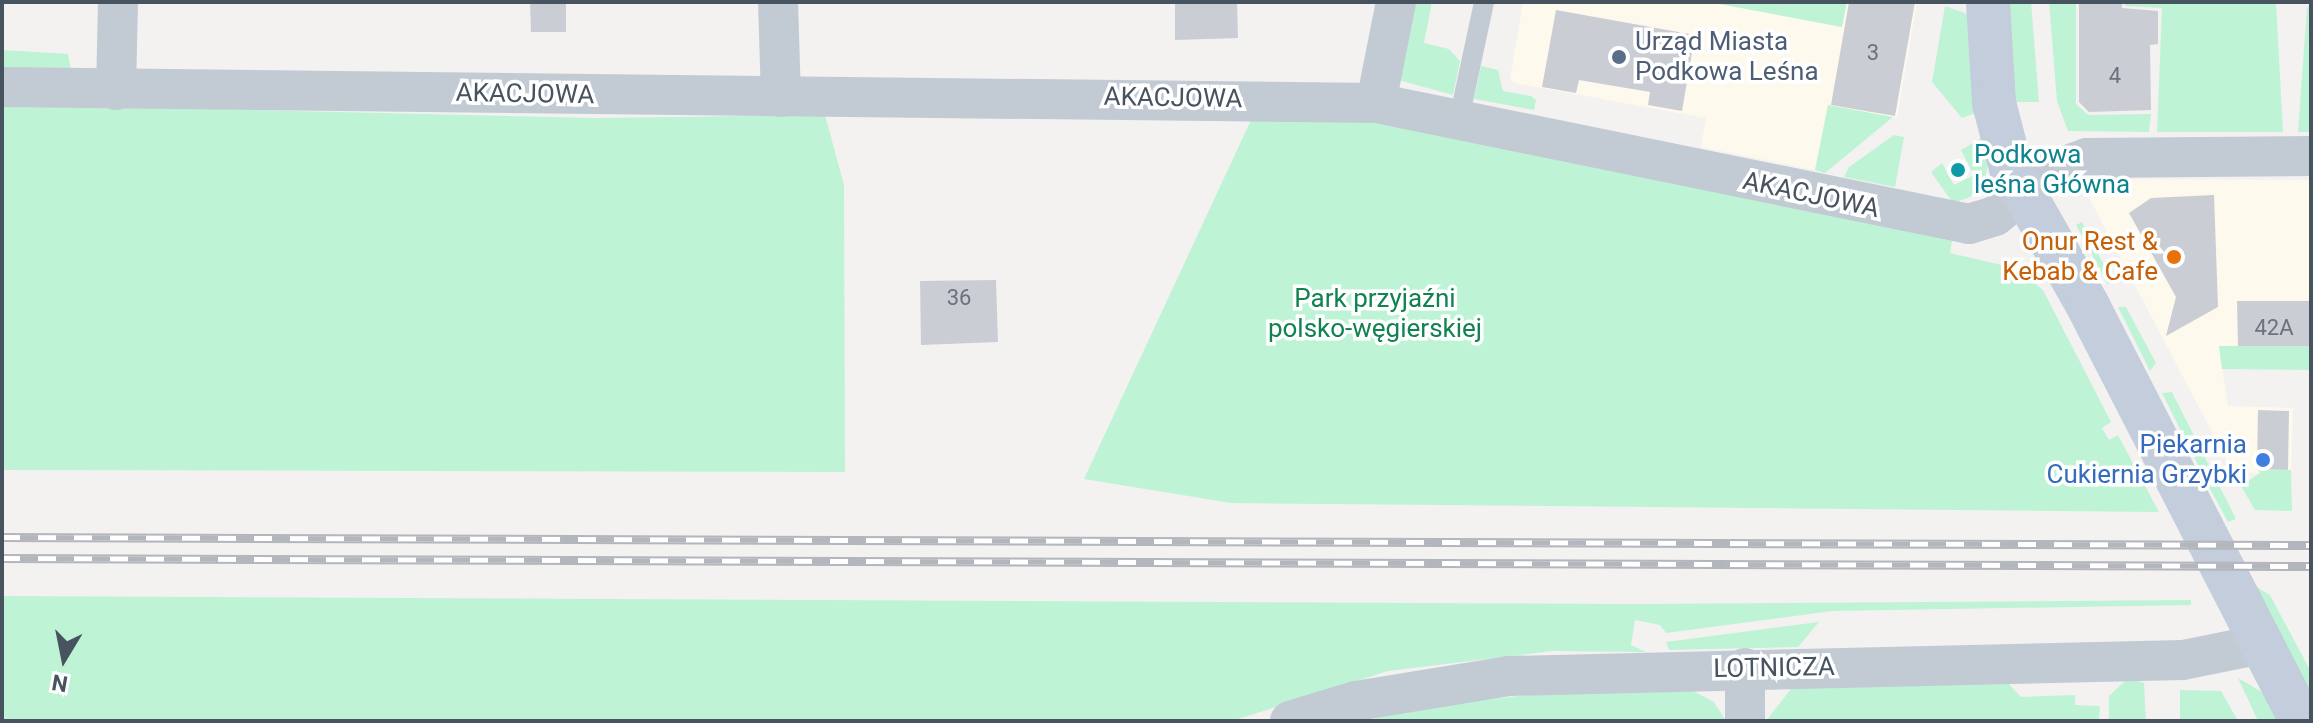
<!DOCTYPE html>
<html>
<head>
<meta charset="utf-8">
<style>
  body { margin:0 }
  #map { position:relative; width:2313px; height:723px; overflow:hidden; background:#f4f1f1; font-family:Roboto,sans-serif }
  div>[style] { position:absolute }
  .commercial>* { inset:0; background:#fdf9ec }
  .green>* { inset:0; background:#bff3d6 }
  .building>* { inset:0; background:#cbcdd4 }
  .lane>* { height:20px; margin:-10px; padding:0 10px; transform-origin:10px; border-radius:10px; background:#c2cbd4 }
  .street>* { height:40px; margin:-20px; padding:0 20px; transform-origin:20px; border-radius:20px; background:#c2cbd4 }
  .secondary>* { height:44px; margin:-22px; padding:0 22px; transform-origin:22px; border-radius:22px; background:#c3cddb }
  .rail>* { height:9px; margin-top:-4.5px; transform-origin:0; background:repeating-linear-gradient(90deg,#fff 0 18px,#b3b6bc 0 36px); box-sizing:border-box; border-block:2px solid #b3b6bc }
  .dots>* { width:22px; height:22px; translate:-50% -50%; box-sizing:border-box; border:4px solid #fff; border-radius:50% }
  span { translate:-50% -50%; white-space:nowrap; text-align:center; line-height:1.15; -webkit-text-stroke:7px #fff; paint-order:stroke }
  .number-label { font-size:22px; color:#69727d }
  .number-label span { -webkit-text-stroke-width:0 }
  .service-label { font-size:26px; color:#4e5e75 }
  .left { translate:0 -50%; text-align:left }
  .street-label { font-size:26px; color:#485360 }
  .culture-label { font-size:26px; color:#0d838f }
  .food-label { font-size:26px; color:#c56008 }
  .right { translate:-100% -50%; text-align:right }
  .park-label { font-size:26px; color:#128251 }
  .shop-label { font-size:26px; color:#366cbe }
  .frame { position:absolute; inset:0; border:4px solid #485360; pointer-events:none }
  .north { position:absolute; left:24px; top:619px; width:80px; height:80px; -webkit-text-stroke:6px #fff; paint-order:stroke; rotate:190deg; font-size:22px; font-weight:700; line-height:32px; text-align:center; color:#485360 }
  .north::after { content:''; display:block; margin:auto; width:28px; height:36px; background:#485360; clip-path:polygon(50% 0,100% 100%,50% 72%,0 100%) }
</style>
</head>
<body>
<div id="map">
  <div class="commercial">
    <i style="clip-path:polygon(1523px 2px,1709px 2px,1842px 27px,1847px 2px,1917px 2px,1897px 118px,1828px 105px,1815px 170px,1701px 147px,1706px 118px,1514px 83px,1510px 78px)"></i>
    <i style="clip-path:polygon(2110px 179px,2311px 180px,2311px 346px,2219px 347px,2228px 406px,2293px 408px,2291px 474px,2233px 472px,2086px 192px)"></i>
  </div>
  <div class="green">
    <i style="clip-path:polygon(1412px 2px,1432px 2px,1424px 43px,1449px 49px,1460px 61px,1453px 95px,1398px 80px)"></i>
    <i style="clip-path:polygon(1709px 2px,1847px 2px,1842px 27px)"></i>
    <i style="clip-path:polygon(2007px 2px,2031px 2px,2039px 102px,2013px 102px)"></i>
    <i style="clip-path:polygon(2049px 2px,2076px 2px,2076px 104px,2088px 115px,2151px 114px,2149px 132px,2068px 131px,2057px 101px)"></i>
    <i style="clip-path:polygon(2125px 2px,2276px 2px,2283px 132px,2157px 132px,2162px 8px,2125px 6px)"></i>
    <i style="clip-path:polygon(2311px 4px,2311px 132px,2298px 132px,2307px 8px)"></i>
    <i style="clip-path:polygon(1945px 6px,1970px 15px,1978px 112px,1962px 118px,1932px 82px)"></i>
    <i style="clip-path:polygon(2px 50px,68px 54px,72px 76px,2px 71px)"></i>
    <i style="clip-path:polygon(1481px 66px,1498px 70px,1503px 91px,1531px 96px,1536px 100px,1534px 110px,1474px 99px)"></i>
    <i style="clip-path:polygon(2px 104px,595px 118px,825px 115px,844px 185px,845px 472px,2px 470px)"></i>
    <i style="clip-path:polygon(1828px 105px,1893px 117px,1825px 173px,1815px 170px)"></i>
    <i style="clip-path:polygon(1363px 116px,1952px 241px,1950px 253px,2015px 268px,2043px 290px,2111px 422px,2102px 428px,2109px 440px,2118px 435px,2159px 512px,1231px 503px,1084px 479px,1251px 120px)"></i>
    <i style="clip-path:polygon(1894px 135px,1904px 137px,1895px 187px,1844px 177px,1849px 167px)"></i>
    <i style="clip-path:polygon(1983px 137px,1988px 164px,1984px 183px,1970px 197px,1953px 203px,1931px 172px,1942px 163px,1954px 185px,1974px 175px,1961px 150px)"></i>
    <i style="clip-path:polygon(2082px 222px,2111px 279px,2108px 285px,2076px 225px)"></i>
    <i style="clip-path:polygon(2118px 307px,2126px 307px,2156px 363px,2150px 371px)"></i>
    <i style="clip-path:polygon(2219px 346px,2311px 346px,2311px 370px,2222px 369px)"></i>
    <i style="clip-path:polygon(2172px 392px,2236px 519px,2228px 522px,2208px 485px,2162px 393px)"></i>
    <i style="clip-path:polygon(2257px 469px,2291px 470px,2292px 511px,2255px 510px,2241px 486px,2260px 473px)"></i>
    <i style="clip-path:polygon(2253px 585px,2270px 595px,2311px 672px,2311px 701px)"></i>
    <i style="clip-path:polygon(2px 596px,1637px 604px,2191px 600px,2191px 605px,1832px 611px,1666px 633px,1660px 625px,1635px 620px,1631px 645px,1646px 652px,1552px 651px,1388px 671px,1232px 721px,2px 721px)"></i>
    <i style="clip-path:polygon(1819px 622px,1798px 647px,1669px 650px,1666px 642px)"></i>
    <i style="clip-path:polygon(2128px 678px,2144px 683px,2146px 721px,2109px 721px,2109px 696px)"></i>
    <i style="clip-path:polygon(2238px 678px,2262px 692px,2279px 721px,2258px 721px)"></i>
    <i style="clip-path:polygon(2005px 680px,2021px 697px,2075px 695px,2075px 705px,2100px 706px,2099px 721px,1766px 721px,1791px 689px)"></i>
    <i style="clip-path:polygon(1689px 689px,1714px 702px,1726px 721px,1365px 721px,1412px 709px,1566px 690px)"></i>
    <i style="clip-path:polygon(2180px 690px,2221px 691px,2238px 721px,2180px 721px)"></i>
  </div>
  <div class="building">
    <i style="clip-path:polygon(530px 2px,566px 2px,566px 32px,531px 32px)"></i>
    <i style="clip-path:polygon(1175px 2px,1237px 2px,1238px 38px,1175px 40px)"></i>
    <i style="clip-path:polygon(1849px 2px,1915px 2px,1895px 116px,1831px 105px)"></i>
    <i style="clip-path:polygon(2122px 2px,2122px 8px,2158px 11px,2158px 44px,2150px 45px,2151px 110px,2089px 112px,2079px 102px,2079px 3px)"></i>
    <i style="clip-path:polygon(1556px 10px,1695px 35px,1682px 111px,1648px 105px,1650px 92px,1579px 80px,1576px 93px,1542px 87px)"></i>
    <i style="clip-path:polygon(2214px 195px,2218px 307px,2166px 336px,2176px 297px,2129px 213px,2151px 198px)"></i>
    <i style="clip-path:polygon(996px 280px,998px 342px,921px 345px,920px 281px)"></i>
    <i style="clip-path:polygon(2237px 301px,2310px 301px,2311px 346px,2238px 346px)"></i>
    <i style="clip-path:polygon(2258px 410px,2289px 411px,2288px 470px,2257px 469px)"></i>
  </div>
  <div class="lane">
    <i style="left:1459px;top:119px;width:120px;rotate:-77.9deg"></i>
  </div>
  <div class="street">
    <i style="left:778px;top:2px;width:95px;rotate:88.2deg"></i>
    <i style="left:2px;top:87px;width:1374px;rotate:0.67deg"></i>
    <i style="left:1376px;top:103px;width:605px;rotate:11.53deg"></i>
    <i style="left:1969px;top:224px;width:27px;rotate:-17deg"></i>
    <i style="left:1995px;top:216px;width:72px;rotate:-38.8deg"></i>
    <i style="left:2051px;top:171px;width:38px;rotate:-20deg"></i>
    <i style="left:2087px;top:158px;width:224px;rotate:-0.5deg"></i>
    <i style="left:116px;top:90px;width:88px;rotate:-88.7deg"></i>
    <i style="left:1376px;top:103px;width:103px;rotate:-78.8deg"></i>
    <i style="left:1290px;top:721px;width:69px;rotate:-16.9deg"></i>
    <i style="left:1356px;top:701px;width:155px;rotate:-9.3deg"></i>
    <i style="left:1509px;top:676px;width:674px;rotate:-1.36deg"></i>
    <i style="left:2183px;top:660px;width:81px;rotate:-11.4deg"></i>
    <i style="left:1745px;top:721px;width:53px;rotate:-90deg"></i>
  </div>
  <div class="secondary">
    <i style="left:1988px;top:2px;width:101px;rotate:86.6deg"></i>
    <i style="left:1994px;top:103px;width:71px;rotate:75.4deg"></i>
    <i style="left:2012px;top:172px;width:154px;rotate:60.4deg"></i>
    <i style="left:2088px;top:306px;width:466px;rotate:62.8deg"></i>
  </div>
  <div class="rail">
    <i style="left:2px;top:537px;width:2309px;rotate:0.2deg"></i>
    <i style="left:2px;top:558px;width:2309px;rotate:0.2deg"></i>
  </div>
  <div class="dots">
    <i style="left:1619px;top:57px;background:#5c6f8a"></i>
    <i style="left:1958px;top:170px;background:#0f9aa8"></i>
    <i style="left:2174px;top:257px;background:#e8710a"></i>
    <i style="left:2263px;top:460px;background:#3f7fe0"></i>
  </div>
  <div class="number-label">
    <span style="left:1873px;top:53px">3</span>
    <span style="left:2115px;top:76px">4</span>
    <span style="left:959px;top:298px">36</span>
    <span style="left:2274px;top:328px">42A</span>
  </div>
  <div class="service-label">
    <span class="left" style="left:1635px;top:57px">Urząd Miasta<br>Podkowa Leśna</span>
  </div>
  <div class="street-label">
    <span style="left:525px;top:94px;rotate:1deg">AKACJOWA</span>
    <span style="left:1173px;top:98px;rotate:1deg">AKACJOWA</span>
    <span style="left:1811px;top:195px;rotate:12deg">AKACJOWA</span>
    <span style="left:1774px;top:668px;rotate:-1deg">LOTNICZA</span>
  </div>
  <div class="culture-label">
    <span class="left" style="left:1974px;top:170px">Podkowa<br>leśna Główna</span>
  </div>
  <div class="food-label">
    <span class="right" style="left:2158px;top:257px">Onur Rest &amp;<br>Kebab &amp; Cafe</span>
  </div>
  <div class="park-label">
    <span style="left:1375px;top:314px">Park przyjaźni<br>polsko-węgierskiej</span>
  </div>
  <div class="shop-label">
    <span class="right" style="left:2247px;top:460px">Piekarnia<br>Cukiernia Grzybki</span>
  </div>
  <div class="frame"></div>
  <div class="north">N</div>
</div>
</body>
</html>
